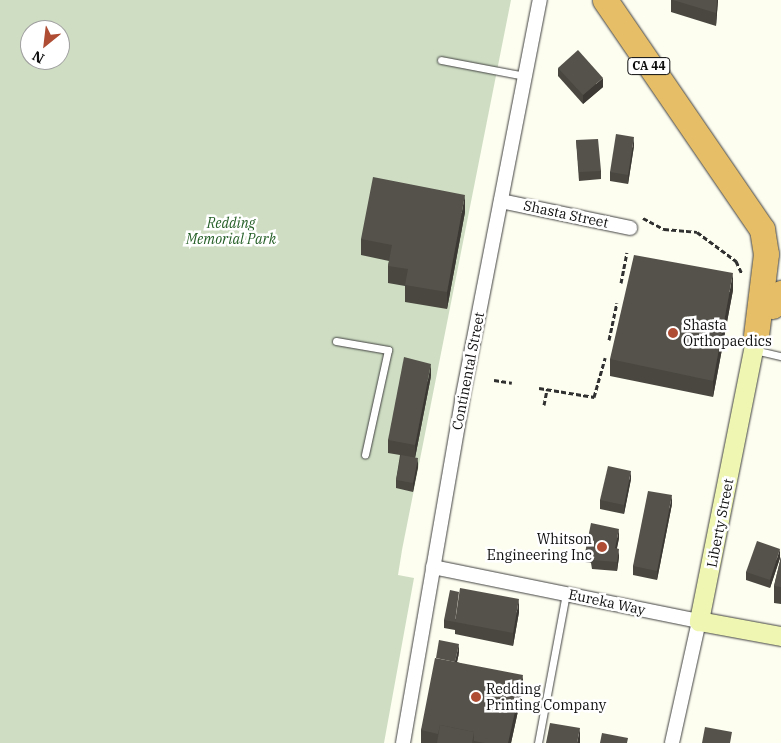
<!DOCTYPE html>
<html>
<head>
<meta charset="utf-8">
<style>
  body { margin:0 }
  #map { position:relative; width:781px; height:743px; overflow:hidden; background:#fdfdf0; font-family:"IBM Plex Serif",serif }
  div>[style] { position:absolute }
  .cemetery>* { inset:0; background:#cfdec3 }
  .path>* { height:3px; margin-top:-1.5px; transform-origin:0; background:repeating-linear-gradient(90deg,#303030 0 5px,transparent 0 7.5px) }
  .roads { filter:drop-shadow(0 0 1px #414141) drop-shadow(0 0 1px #414141) }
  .lane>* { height:7px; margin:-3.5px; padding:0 3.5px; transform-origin:3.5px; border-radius:3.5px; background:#fff }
  .street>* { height:14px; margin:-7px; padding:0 7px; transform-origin:7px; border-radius:7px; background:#fff }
  .secondary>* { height:19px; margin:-9.5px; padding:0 9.5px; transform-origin:9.5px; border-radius:9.5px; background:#eef6b2 }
  .highway>* { height:25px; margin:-12.5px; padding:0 12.5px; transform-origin:12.5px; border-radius:12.5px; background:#e5be67 }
  .wall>* { inset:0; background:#494740 }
  .shaded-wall>* { inset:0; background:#3c3934 }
  .building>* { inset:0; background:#55524b }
  .dots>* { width:14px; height:14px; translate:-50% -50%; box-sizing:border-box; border:2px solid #fff; border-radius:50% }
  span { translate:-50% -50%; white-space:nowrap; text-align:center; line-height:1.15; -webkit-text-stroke:5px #fff; paint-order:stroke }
  .shield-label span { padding:1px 4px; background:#fff; border:1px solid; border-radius:4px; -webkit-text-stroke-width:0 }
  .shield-label { font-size:12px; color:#0e0e0e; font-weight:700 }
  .street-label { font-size:14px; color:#0e0e0e }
  .park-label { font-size:14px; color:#255f27; font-style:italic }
  .poi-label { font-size:14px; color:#0e0e0e }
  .left { translate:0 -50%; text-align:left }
  .right { translate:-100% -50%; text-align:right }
  .north { position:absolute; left:20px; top:20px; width:50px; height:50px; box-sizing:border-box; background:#fff; border:1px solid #9f9f9f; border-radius:50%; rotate:209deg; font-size:14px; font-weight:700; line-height:20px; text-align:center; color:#0e0e0e }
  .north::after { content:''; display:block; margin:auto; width:18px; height:22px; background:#af4c34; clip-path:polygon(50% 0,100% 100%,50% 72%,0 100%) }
</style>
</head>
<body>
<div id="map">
  <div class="cemetery">
    <i style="clip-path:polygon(evenodd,0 0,511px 0,402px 550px,398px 575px,414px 578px,384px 743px,0 743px,0 0,30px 30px,60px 30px,60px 60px,30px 60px,30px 30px)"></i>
  </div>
  <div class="path">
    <i style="left:643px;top:218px;width:24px;rotate:28deg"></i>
    <i style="left:664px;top:229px;width:33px;rotate:5deg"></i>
    <i style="left:697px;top:232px;width:49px;rotate:36.6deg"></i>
    <i style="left:736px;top:261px;width:14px;rotate:65deg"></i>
    <i style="left:621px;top:283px;width:31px;rotate:-79deg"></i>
    <i style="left:609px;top:340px;width:38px;rotate:-78deg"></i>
    <i style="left:494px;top:380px;width:18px;rotate:9deg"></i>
    <i style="left:539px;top:388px;width:56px;rotate:9.3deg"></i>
    <i style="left:594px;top:397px;width:41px;rotate:-74.2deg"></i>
    <i style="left:544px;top:405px;width:15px;rotate:-79deg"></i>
  </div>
  <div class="roads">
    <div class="lane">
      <i style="left:441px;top:60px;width:86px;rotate:10.8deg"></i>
      <i style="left:336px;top:341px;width:53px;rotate:9.8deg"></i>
      <i style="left:388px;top:350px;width:107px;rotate:102.4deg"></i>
      <i style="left:754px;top:350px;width:28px;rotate:13deg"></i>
      <i style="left:538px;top:743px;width:152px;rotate:-79.4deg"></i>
    </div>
    <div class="street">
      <i style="left:501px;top:201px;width:132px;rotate:11.8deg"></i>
      <i style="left:433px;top:567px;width:271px;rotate:11.5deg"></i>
      <i style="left:699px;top:621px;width:125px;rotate:102.5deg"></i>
      <i style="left:403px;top:743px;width:348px;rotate:-80.2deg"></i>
      <i style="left:462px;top:400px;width:408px;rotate:-79deg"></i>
    </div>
    <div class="secondary">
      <i style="left:756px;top:335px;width:292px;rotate:101.3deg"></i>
      <i style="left:699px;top:621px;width:83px;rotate:10.4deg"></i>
    </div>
    <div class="highway">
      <i style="left:605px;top:0;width:278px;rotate:55.6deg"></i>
      <i style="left:762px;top:229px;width:25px;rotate:81deg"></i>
      <i style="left:766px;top:254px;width:82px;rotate:97deg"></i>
      <i style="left:772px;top:306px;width:16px;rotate:-55deg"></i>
    </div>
  </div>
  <div class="wall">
    <i style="clip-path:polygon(671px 0,718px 0,716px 26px,671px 12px)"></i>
    <i style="clip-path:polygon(558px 68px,603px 87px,583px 104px,558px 76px)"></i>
    <i style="clip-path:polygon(576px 140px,601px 171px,601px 179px,579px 181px)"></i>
    <i style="clip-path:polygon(634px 146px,628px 184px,610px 181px,610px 172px)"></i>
    <i style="clip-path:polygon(465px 212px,447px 309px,405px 302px,405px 286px,388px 283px,388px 266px,389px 261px,361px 255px,361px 239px)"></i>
    <i style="clip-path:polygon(733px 290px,713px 397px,610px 376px,610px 359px)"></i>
    <i style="clip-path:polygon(431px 376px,415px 458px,418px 467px,413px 492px,396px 488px,396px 480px,400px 455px,388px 453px,388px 440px)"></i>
    <i style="clip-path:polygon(631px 479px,624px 514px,600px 509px,600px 500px)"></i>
    <i style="clip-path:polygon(672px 504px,657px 580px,633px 575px,633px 566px)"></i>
    <i style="clip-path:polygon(619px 538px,617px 548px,619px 557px,617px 571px,592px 569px,591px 563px,585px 562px,585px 553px)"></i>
    <i style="clip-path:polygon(781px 557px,781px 604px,774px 603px,774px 586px)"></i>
    <i style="clip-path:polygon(780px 558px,770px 588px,746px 580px,746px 572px)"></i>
    <i style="clip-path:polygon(519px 612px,513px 646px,455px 634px,455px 630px,444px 628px,444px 620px)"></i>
    <i style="clip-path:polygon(459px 653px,457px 662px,523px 688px,511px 743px,421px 743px,421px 730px)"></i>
  </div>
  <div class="shaded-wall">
    <i style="clip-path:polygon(717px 0,718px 0,716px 26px,716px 13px)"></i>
    <i style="clip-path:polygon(603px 78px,603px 87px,583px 104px,583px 95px)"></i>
    <i style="clip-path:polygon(634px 137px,634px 146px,628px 184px,628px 175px)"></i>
    <i style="clip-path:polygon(465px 195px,465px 212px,447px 309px,447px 292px)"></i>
    <i style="clip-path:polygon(733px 273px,733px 290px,713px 397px,713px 381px)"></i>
    <i style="clip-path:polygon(431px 364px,431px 376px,415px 458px,415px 445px)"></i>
    <i style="clip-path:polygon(418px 458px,418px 467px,413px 492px,413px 483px)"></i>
    <i style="clip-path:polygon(631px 471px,631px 479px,624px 514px,624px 505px)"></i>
    <i style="clip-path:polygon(672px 495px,672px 504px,657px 580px,657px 571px)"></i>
    <i style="clip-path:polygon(619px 529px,619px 538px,615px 557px,615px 548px)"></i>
    <i style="clip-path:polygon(619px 549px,619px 557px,617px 571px,617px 562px)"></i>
    <i style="clip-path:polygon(780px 549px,780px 558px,770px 588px,770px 580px)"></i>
    <i style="clip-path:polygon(519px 599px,519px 612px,513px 646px,513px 633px)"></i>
    <i style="clip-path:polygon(459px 644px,459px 653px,454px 675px,454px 666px)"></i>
    <i style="clip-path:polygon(523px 675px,523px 688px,511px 743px,508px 743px)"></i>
    <i style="clip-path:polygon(580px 728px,580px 743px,577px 743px)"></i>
  </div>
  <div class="building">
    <i style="clip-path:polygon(673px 0,717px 0,716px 13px)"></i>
    <i style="clip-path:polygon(578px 50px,603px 78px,583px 95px,558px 68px)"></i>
    <i style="clip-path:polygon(616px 134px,634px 137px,628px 175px,610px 172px)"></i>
    <i style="clip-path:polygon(598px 139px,601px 171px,579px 172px,576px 140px)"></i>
    <i style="clip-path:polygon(373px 177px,465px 195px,447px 292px,405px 285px,408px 269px,388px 266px,392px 245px,361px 239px)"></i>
    <i style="clip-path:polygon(634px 255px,733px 273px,713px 381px,610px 359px)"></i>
    <i style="clip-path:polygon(404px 357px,431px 364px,415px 445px,388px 440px)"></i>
    <i style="clip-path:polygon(401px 455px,418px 458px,413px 483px,396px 480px)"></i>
    <i style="clip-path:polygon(608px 466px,631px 471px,624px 505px,600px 500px)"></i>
    <i style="clip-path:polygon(648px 491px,672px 495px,657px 571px,633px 566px)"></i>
    <i style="clip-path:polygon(591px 523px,619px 529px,615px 548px,619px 549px,617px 562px,592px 560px,591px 554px,585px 553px)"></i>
    <i style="clip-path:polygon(757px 541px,780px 549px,770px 580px,746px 572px)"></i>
    <i style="clip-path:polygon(781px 557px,781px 587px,774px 586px)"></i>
    <i style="clip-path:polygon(460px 588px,519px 599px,513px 633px,455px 622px)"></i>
    <i style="clip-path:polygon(450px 590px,459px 592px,455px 622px,444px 620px)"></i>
    <i style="clip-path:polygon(439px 640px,459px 644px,455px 662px,436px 658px)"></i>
    <i style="clip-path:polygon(435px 658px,523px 675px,508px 743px,485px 743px,474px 741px,474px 732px,440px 725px,438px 734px,421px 730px)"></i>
    <i style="clip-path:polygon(550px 723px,580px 728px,577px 743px,546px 743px)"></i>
    <i style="clip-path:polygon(440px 725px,474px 732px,472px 743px,437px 743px)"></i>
    <i style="clip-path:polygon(705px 727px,732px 732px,730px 743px,702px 743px)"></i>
    <i style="clip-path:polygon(602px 733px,628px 738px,627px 743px,600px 743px)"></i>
  </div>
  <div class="dots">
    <i style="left:673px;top:333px;background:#af4c34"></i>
    <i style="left:602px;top:547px;background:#af4c34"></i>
    <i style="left:476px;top:697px;background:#af4c34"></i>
  </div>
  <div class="shield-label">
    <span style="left:649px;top:66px">CA 44</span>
  </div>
  <div class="street-label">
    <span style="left:566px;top:214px;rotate:12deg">Shasta Street</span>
    <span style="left:468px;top:371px;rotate:-79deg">Continental Street</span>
    <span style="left:720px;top:523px;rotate:-79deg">Liberty Street</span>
    <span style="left:607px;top:602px;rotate:12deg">Eureka Way</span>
  </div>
  <div class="park-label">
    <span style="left:231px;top:231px">Redding<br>Memorial Park</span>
  </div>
  <div class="poi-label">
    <span class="left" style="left:683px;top:333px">Shasta<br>Orthopaedics</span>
    <span class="right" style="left:592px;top:547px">Whitson<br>Engineering Inc</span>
    <span class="left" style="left:486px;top:697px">Redding<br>Printing Company</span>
  </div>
  <div class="north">N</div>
</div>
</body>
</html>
